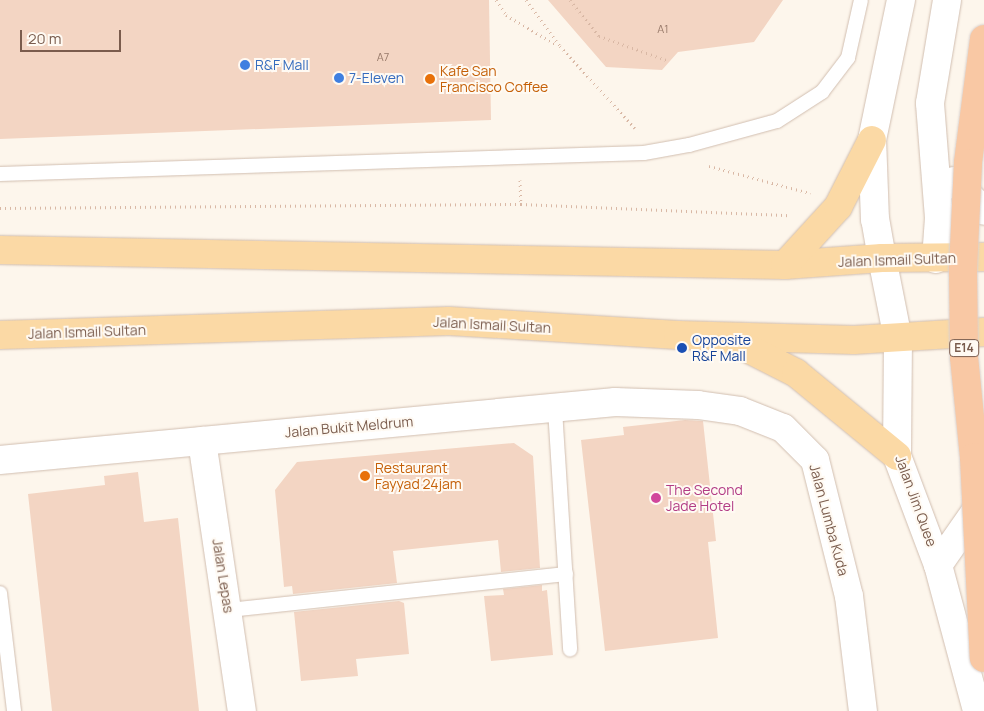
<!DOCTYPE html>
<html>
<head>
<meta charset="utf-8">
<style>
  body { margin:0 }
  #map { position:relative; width:984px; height:711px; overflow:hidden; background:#fdf6ec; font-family:Manrope,sans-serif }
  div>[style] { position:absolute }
  .building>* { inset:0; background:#f3d5c3 }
  .path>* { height:3px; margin-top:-1.5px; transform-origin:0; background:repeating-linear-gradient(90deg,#d9b8a5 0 1px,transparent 0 5px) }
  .roads { filter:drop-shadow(0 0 1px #d1beb0) drop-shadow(0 0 1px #d1beb0) }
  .service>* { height:14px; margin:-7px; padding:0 7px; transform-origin:7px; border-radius:7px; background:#fff }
  .minor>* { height:28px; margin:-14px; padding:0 14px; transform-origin:14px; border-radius:14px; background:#fff }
  .secondary>* { height:28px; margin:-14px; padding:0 14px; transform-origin:14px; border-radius:14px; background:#fff }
  .primary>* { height:28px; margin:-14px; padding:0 14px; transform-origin:14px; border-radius:14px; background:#fbd9a5 }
  .bridges { filter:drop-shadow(0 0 1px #dad1cd) drop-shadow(0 0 1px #dad1cd) }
  .trunk-bridge>* { height:28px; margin:-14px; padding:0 14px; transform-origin:14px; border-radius:14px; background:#f9c8a4 }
  .dots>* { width:14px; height:14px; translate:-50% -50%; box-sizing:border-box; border:2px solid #fffaf3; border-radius:50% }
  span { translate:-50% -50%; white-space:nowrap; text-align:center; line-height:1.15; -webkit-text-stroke:4px #fffaf3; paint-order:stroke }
  .number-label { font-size:11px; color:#987a6a }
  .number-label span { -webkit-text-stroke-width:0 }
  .shield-label span { padding:1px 4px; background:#fffaf3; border:1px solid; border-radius:4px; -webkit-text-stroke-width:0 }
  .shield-label { font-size:12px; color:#7a5c4d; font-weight:700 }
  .shop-label { font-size:14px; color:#366cbe }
  .left { translate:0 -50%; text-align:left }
  .food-label { font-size:14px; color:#c56008 }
  .street-label { font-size:14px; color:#7a5c4d }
  .transit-label { font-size:14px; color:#164399 }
  .hotel-label { font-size:14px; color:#b23c85 }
  .scale { position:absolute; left:20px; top:30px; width:101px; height:22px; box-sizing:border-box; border:2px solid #7a5c4d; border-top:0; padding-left:6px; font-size:15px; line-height:18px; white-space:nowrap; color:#7a5c4d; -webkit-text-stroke:4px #fffaf3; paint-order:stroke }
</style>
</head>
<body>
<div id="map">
  <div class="building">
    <i style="clip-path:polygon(0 0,489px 0,491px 120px,0 139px)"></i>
    <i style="clip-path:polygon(548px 0,783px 0,754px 42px,678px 52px,662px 70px,606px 67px)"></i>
    <i style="clip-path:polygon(685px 420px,703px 421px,716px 541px,708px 542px,718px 638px,605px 651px,581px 440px,624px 435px,623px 427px)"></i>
    <i style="clip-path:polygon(514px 443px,533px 456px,540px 568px,501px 572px,498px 540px,393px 551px,397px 583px,293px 594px,292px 586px,284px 587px,275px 490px,297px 462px)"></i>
    <i style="clip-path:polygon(138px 472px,144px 522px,178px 518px,199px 711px,52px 711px,28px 494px,105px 485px,104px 476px)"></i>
    <i style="clip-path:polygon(542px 585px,542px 591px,547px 590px,553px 655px,491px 661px,484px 596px,504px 595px,503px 589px)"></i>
    <i style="clip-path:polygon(399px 601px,404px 603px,409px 654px,356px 659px,358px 676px,301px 681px,294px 612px)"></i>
  </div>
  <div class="path">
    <i style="left:496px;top:0;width:18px;rotate:56deg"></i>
    <i style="left:506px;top:15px;width:59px;rotate:30.5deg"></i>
    <i style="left:526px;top:0;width:57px;rotate:53.5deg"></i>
    <i style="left:560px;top:46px;width:111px;rotate:47.6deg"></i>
    <i style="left:570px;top:0;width:46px;rotate:51.1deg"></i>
    <i style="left:599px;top:36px;width:74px;rotate:19.7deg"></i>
    <i style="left:709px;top:166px;width:105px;rotate:15deg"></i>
    <i style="left:520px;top:180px;width:24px;rotate:88deg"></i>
    <i style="left:0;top:208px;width:521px;rotate:-0.44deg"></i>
    <i style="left:521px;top:204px;width:268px;rotate:2.4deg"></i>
  </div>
  <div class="roads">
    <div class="service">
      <i style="left:0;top:174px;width:644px;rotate:-1.87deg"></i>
      <i style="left:644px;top:153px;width:46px;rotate:-10.1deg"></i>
      <i style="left:689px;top:145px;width:91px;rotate:-15.3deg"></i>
      <i style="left:777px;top:121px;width:54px;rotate:-32.8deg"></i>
      <i style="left:822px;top:92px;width:43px;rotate:-52.6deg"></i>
      <i style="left:848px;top:58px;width:59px;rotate:-77.4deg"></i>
      <i style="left:555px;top:409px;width:241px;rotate:86.4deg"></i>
      <i style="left:0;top:593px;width:119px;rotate:83.2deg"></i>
      <i style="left:229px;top:610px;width:339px;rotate:-6.1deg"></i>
    </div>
    <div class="minor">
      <i style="left:954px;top:181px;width:42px;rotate:45deg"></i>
      <i style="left:882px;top:258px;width:39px;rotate:-100deg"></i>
      <i style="left:875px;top:220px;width:80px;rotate:-92.1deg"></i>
      <i style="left:872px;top:140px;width:143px;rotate:-78.3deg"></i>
      <i style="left:936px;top:259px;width:41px;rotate:-85.8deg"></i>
      <i style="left:939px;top:218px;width:115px;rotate:-94.5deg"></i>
      <i style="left:930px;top:103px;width:104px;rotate:-80.6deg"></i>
      <i style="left:202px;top:441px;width:273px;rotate:81.6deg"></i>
      <i style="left:0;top:460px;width:618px;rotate:-5.39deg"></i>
      <i style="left:615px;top:402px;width:83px;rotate:2.1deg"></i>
      <i style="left:698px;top:405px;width:42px;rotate:8.1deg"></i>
      <i style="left:740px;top:411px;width:46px;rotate:21.6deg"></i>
      <i style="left:783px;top:428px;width:45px;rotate:45deg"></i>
      <i style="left:815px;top:460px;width:140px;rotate:76deg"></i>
      <i style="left:849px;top:596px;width:116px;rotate:83.1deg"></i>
    </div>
    <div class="secondary">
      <i style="left:882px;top:258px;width:83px;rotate:78.8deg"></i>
      <i style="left:898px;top:339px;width:117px;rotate:90.5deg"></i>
      <i style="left:897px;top:456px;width:116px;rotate:69.4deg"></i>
      <i style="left:938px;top:565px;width:151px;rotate:75deg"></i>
      <i style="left:938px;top:565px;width:65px;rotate:-55.1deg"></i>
      <i style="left:975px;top:512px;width:9px;rotate:-18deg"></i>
    </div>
    <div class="primary">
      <i style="left:0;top:250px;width:785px;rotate:1.09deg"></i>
      <i style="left:785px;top:265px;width:97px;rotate:-4.1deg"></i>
      <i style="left:882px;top:258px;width:102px;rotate:-0.6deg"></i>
      <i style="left:785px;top:265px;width:79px;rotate:-47.6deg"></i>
      <i style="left:838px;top:207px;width:75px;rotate:-63.1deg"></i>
      <i style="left:0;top:335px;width:449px;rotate:-1.8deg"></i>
      <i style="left:449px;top:321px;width:229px;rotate:3.5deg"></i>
      <i style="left:678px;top:335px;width:176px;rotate:1.6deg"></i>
      <i style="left:854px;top:340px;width:130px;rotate:-3.5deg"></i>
      <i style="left:731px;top:340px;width:73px;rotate:26.9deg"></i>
      <i style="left:796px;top:373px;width:131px;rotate:39.4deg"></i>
    </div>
  </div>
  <div class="bridges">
    <div class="trunk-bridge">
      <i style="left:984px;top:39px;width:125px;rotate:97.4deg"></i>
      <i style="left:968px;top:163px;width:107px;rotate:92.7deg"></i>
      <i style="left:963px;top:270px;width:87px;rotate:89.3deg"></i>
      <i style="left:964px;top:357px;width:100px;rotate:84.3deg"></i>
      <i style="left:974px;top:457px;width:201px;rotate:87.2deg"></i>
    </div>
  </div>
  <div class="dots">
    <i style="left:245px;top:65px;background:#3f7fe0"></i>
    <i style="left:339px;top:78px;background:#3f7fe0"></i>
    <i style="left:430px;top:79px;background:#e8710a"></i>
    <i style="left:682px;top:348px;background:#1a4fb4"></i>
    <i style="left:365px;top:476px;background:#e8710a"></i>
    <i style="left:656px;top:498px;background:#d1479c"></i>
  </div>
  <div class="number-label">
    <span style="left:663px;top:29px">A1</span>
    <span style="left:383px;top:57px">A7</span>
  </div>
  <div class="shield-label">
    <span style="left:964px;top:348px">E14</span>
  </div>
  <div class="shop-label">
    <span class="left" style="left:255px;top:65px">R&amp;F Mall</span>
    <span class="left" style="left:349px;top:78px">7-Eleven</span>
  </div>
  <div class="food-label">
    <span class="left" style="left:440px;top:79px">Kafe San<br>Francisco Coffee</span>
    <span class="left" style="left:375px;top:476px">Restaurant<br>Fayyad 24jam</span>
  </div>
  <div class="street-label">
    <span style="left:897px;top:260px;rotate:-2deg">Jalan Ismail Sultan</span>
    <span style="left:492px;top:325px;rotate:3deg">Jalan Ismail Sultan</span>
    <span style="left:87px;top:332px;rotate:-2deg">Jalan Ismail Sultan</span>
    <span style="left:349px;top:427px;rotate:-5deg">Jalan Bukit Meldrum</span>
    <span style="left:916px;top:501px;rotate:70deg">Jalan Jim Quee</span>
    <span style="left:829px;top:520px;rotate:75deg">Jalan Lumba Kuda</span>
    <span style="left:223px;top:576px;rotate:81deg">Jalan Lepas</span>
  </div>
  <div class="transit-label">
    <span class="left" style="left:692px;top:348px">Opposite<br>R&amp;F Mall</span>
  </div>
  <div class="hotel-label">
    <span class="left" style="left:666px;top:498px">The Second<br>Jade Hotel</span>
  </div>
  <div class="scale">20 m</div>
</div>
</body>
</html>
